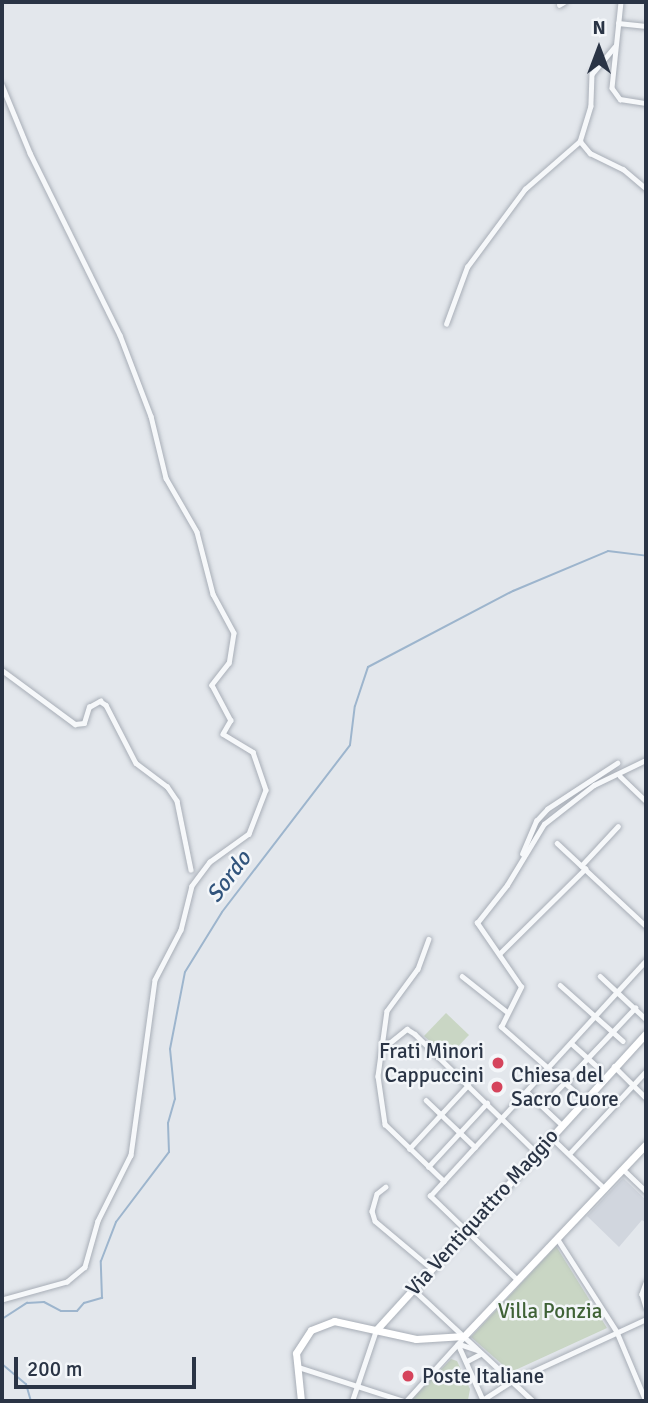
<!DOCTYPE html>
<html>
<head>
<meta charset="utf-8">
<style>
  body { margin:0 }
  #map { position:relative; width:648px; height:1403px; overflow:hidden; background:#e3e7ec; font-family:Signika,sans-serif }
  div>[style] { position:absolute }
  .built>* { inset:0; background:#d1d6de }
  .green>* { inset:0; background:#c9d6c4 }
  .stream>* { height:2px; margin:-1px; padding:0 1px; transform-origin:1px; border-radius:1px; background:#9db5cd }
  .roads { filter:drop-shadow(0 0 2px #a8aeb7) drop-shadow(0 0 2px #a8aeb7) }
  .minor>* { height:4.5px; margin:-2.25px; padding:0 2.25px; transform-origin:2.25px; border-radius:2.25px; background:#f6f8fa }
  .secondary>* { height:7px; margin:-3.5px; padding:0 3.5px; transform-origin:3.5px; border-radius:3.5px; background:#fff }
  .dots>* { width:19px; height:19px; translate:-50% -50%; box-sizing:border-box; border:4px solid #f3f6f9; border-radius:50% }
  span { translate:-50% -50%; white-space:nowrap; text-align:center; line-height:1.15; -webkit-text-stroke:5px #f3f6f9; paint-order:stroke }
  .poi-label { font-size:21px; color:#2a3445 }
  .right { translate:-100% -50%; text-align:right }
  .left { translate:0 -50%; text-align:left }
  .street-label { font-size:21px; color:#2a3445 }
  .park-label { font-size:21px; color:#3f6236 }
  .water-label { font-size:23px; color:#31547c; font-style:italic }
  .frame { position:absolute; inset:0; border:4px solid #2a3445; pointer-events:none }
  .north { position:absolute; left:564px; top:14px; width:70px; height:70px; -webkit-text-stroke:5px #f3f6f9; paint-order:stroke; rotate:0deg; font-size:19px; font-weight:700; line-height:28px; text-align:center; color:#2a3445 }
  .north::after { content:''; display:block; margin:auto; width:24px; height:32px; background:#2a3445; clip-path:polygon(50% 0,100% 100%,50% 72%,0 100%) }
  .scale { position:absolute; left:14px; top:1357px; width:182px; height:32px; box-sizing:border-box; border:4px solid #2a3445; border-top:0; padding-left:9px; font-size:21px; line-height:24px; white-space:nowrap; color:#2a3445; -webkit-text-stroke:5px #f3f6f9; paint-order:stroke }
</style>
</head>
<body>
<div id="map">
  <div class="built">
    <i style="clip-path:polygon(623px 1178px,646px 1200px,646px 1223px,642px 1220px,619px 1247px,587px 1216px)"></i>
  </div>
  <div class="green">
    <i style="clip-path:polygon(446px 1013px,469px 1035px,448px 1057px,424px 1036px)"></i>
    <i style="clip-path:polygon(556px 1246px,607px 1328px,511px 1372px,471px 1337px)"></i>
    <i style="clip-path:polygon(451px 1359px,457px 1361px,470px 1389px,468px 1400px,410px 1401px)"></i>
  </div>
  <div class="stream">
    <i style="left:2px;top:1319px;width:30px;rotate:-33deg"></i>
    <i style="left:27px;top:1303px;width:17px;rotate:-3deg"></i>
    <i style="left:44px;top:1302px;width:19px;rotate:28deg"></i>
    <i style="left:61px;top:1311px;width:16px"></i>
    <i style="left:77px;top:1311px;width:11px;rotate:-49deg"></i>
    <i style="left:84px;top:1303px;width:19px;rotate:-16deg"></i>
    <i style="left:102px;top:1298px;width:37px;rotate:-92deg"></i>
    <i style="left:101px;top:1261px;width:42px;rotate:-69deg"></i>
    <i style="left:116px;top:1222px;width:88px;rotate:-52.9deg"></i>
    <i style="left:169px;top:1152px;width:29px;rotate:-92deg"></i>
    <i style="left:168px;top:1123px;width:25px;rotate:-74deg"></i>
    <i style="left:175px;top:1099px;width:50px;rotate:-95.7deg"></i>
    <i style="left:170px;top:1049px;width:78px;rotate:-79deg"></i>
    <i style="left:185px;top:972px;width:70px;rotate:-58.3deg"></i>
    <i style="left:222px;top:912px;width:210px;rotate:-52.5deg"></i>
    <i style="left:350px;top:745px;width:39px;rotate:-83deg"></i>
    <i style="left:355px;top:706px;width:41px;rotate:-71.6deg"></i>
    <i style="left:368px;top:667px;width:164px;rotate:-27.7deg"></i>
    <i style="left:513px;top:591px;width:103px;rotate:-22.8deg"></i>
    <i style="left:608px;top:551px;width:38px;rotate:7deg"></i>
    <i style="left:2px;top:1364px;width:31px;rotate:40deg"></i>
    <i style="left:26px;top:1384px;width:18px;rotate:74deg"></i>
  </div>
  <div class="roads">
    <div class="minor">
      <i style="left:621px;top:2px;width:86px;rotate:96deg"></i>
      <i style="left:612px;top:88px;width:14px;rotate:54deg"></i>
      <i style="left:620px;top:99px;width:26px;rotate:9deg"></i>
      <i style="left:559px;top:5px;width:6px;rotate:-31deg"></i>
      <i style="left:618px;top:23px;width:28px;rotate:6deg"></i>
      <i style="left:615px;top:47px;width:35px;rotate:130deg"></i>
      <i style="left:592px;top:74px;width:32px;rotate:92deg"></i>
      <i style="left:591px;top:106px;width:37px;rotate:107deg"></i>
      <i style="left:580px;top:141px;width:16px;rotate:50deg"></i>
      <i style="left:590px;top:153px;width:37px;rotate:26deg"></i>
      <i style="left:623px;top:169px;width:30px;rotate:40deg"></i>
      <i style="left:2px;top:85px;width:74px;rotate:67.6deg"></i>
      <i style="left:30px;top:153px;width:203px;rotate:63.7deg"></i>
      <i style="left:120px;top:335px;width:87px;rotate:69.1deg"></i>
      <i style="left:151px;top:416px;width:64px;rotate:76.4deg"></i>
      <i style="left:166px;top:478px;width:62px;rotate:60.1deg"></i>
      <i style="left:197px;top:532px;width:64px;rotate:75.5deg"></i>
      <i style="left:213px;top:594px;width:44px;rotate:61.7deg"></i>
      <i style="left:234px;top:633px;width:30px;rotate:99deg"></i>
      <i style="left:229px;top:663px;width:28px;rotate:128deg"></i>
      <i style="left:212px;top:685px;width:40px;rotate:62deg"></i>
      <i style="left:231px;top:720px;width:16px;rotate:120deg"></i>
      <i style="left:223px;top:734px;width:35px;rotate:31deg"></i>
      <i style="left:253px;top:752px;width:40px;rotate:71.1deg"></i>
      <i style="left:266px;top:790px;width:47px;rotate:111.1deg"></i>
      <i style="left:249px;top:834px;width:48px;rotate:144.3deg"></i>
      <i style="left:210px;top:862px;width:30px;rotate:127deg"></i>
      <i style="left:192px;top:886px;width:45px;rotate:104deg"></i>
      <i style="left:181px;top:930px;width:56px;rotate:117.5deg"></i>
      <i style="left:155px;top:980px;width:177px;rotate:97.8deg"></i>
      <i style="left:131px;top:1155px;width:74px;rotate:116.6deg"></i>
      <i style="left:98px;top:1221px;width:48px;rotate:105.8deg"></i>
      <i style="left:85px;top:1267px;width:23px;rotate:140deg"></i>
      <i style="left:67px;top:1282px;width:67px;rotate:164.5deg"></i>
      <i style="left:446px;top:324px;width:61px;rotate:-69.8deg"></i>
      <i style="left:467px;top:267px;width:97px;rotate:-53.4deg"></i>
      <i style="left:525px;top:189px;width:73px;rotate:-41.1deg"></i>
      <i style="left:2px;top:670px;width:91px;rotate:36.5deg"></i>
      <i style="left:75px;top:724px;width:9px;rotate:-6deg"></i>
      <i style="left:84px;top:723px;width:17px;rotate:-73deg"></i>
      <i style="left:89px;top:707px;width:13px;rotate:-29deg"></i>
      <i style="left:100px;top:701px;width:7px;rotate:34deg"></i>
      <i style="left:106px;top:705px;width:65px;rotate:62.7deg"></i>
      <i style="left:136px;top:763px;width:39px;rotate:37deg"></i>
      <i style="left:167px;top:786px;width:18px;rotate:56deg"></i>
      <i style="left:177px;top:801px;width:70px;rotate:78.5deg"></i>
      <i style="left:620px;top:776px;width:36px;rotate:44deg"></i>
      <i style="left:557px;top:843px;width:122px;rotate:43deg"></i>
      <i style="left:522px;top:854px;width:36px;rotate:-67deg"></i>
      <i style="left:536px;top:821px;width:16px;rotate:-47deg"></i>
      <i style="left:547px;top:809px;width:84px;rotate:-33.3deg"></i>
      <i style="left:581px;top:866px;width:54px;rotate:-47.2deg"></i>
      <i style="left:429px;top:939px;width:32px;rotate:110deg"></i>
      <i style="left:418px;top:969px;width:52px;rotate:126.4deg"></i>
      <i style="left:387px;top:1011px;width:66px;rotate:97.9deg"></i>
      <i style="left:378px;top:1076px;width:49px;rotate:81.7deg"></i>
      <i style="left:385px;top:1124px;width:82px;rotate:44deg"></i>
      <i style="left:500px;top:953px;width:120px;rotate:-44.7deg"></i>
      <i style="left:462px;top:976px;width:56px;rotate:38.5deg"></i>
      <i style="left:600px;top:976px;width:63px;rotate:43.1deg"></i>
      <i style="left:560px;top:985px;width:84px;rotate:41.6deg"></i>
      <i style="left:571px;top:1043px;width:38px;rotate:42deg"></i>
      <i style="left:382px;top:1049px;width:32px;rotate:-39deg"></i>
      <i style="left:407px;top:1029px;width:9px;rotate:32deg"></i>
      <i style="left:415px;top:1034px;width:169px;rotate:44.3deg"></i>
      <i style="left:614px;top:1066px;width:45px;rotate:45deg"></i>
      <i style="left:527px;top:1092px;width:47px;rotate:43.3deg"></i>
      <i style="left:576px;top:1093px;width:100px;rotate:-138.7deg"></i>
      <i style="left:501px;top:1027px;width:45px;rotate:-63.4deg"></i>
      <i style="left:521px;top:987px;width:78px;rotate:-124.5deg"></i>
      <i style="left:477px;top:923px;width:48px;rotate:-51.7deg"></i>
      <i style="left:507px;top:885px;width:71px;rotate:-58.8deg"></i>
      <i style="left:544px;top:824px;width:63px;rotate:-38deg"></i>
      <i style="left:594px;top:785px;width:58px;rotate:-25.7deg"></i>
      <i style="left:426px;top:1100px;width:68px;rotate:43.8deg"></i>
      <i style="left:548px;top:1100px;width:127px;rotate:-46.6deg"></i>
      <i style="left:550px;top:1136px;width:75px;rotate:43.9deg"></i>
      <i style="left:409px;top:1149px;width:87px;rotate:-47.3deg"></i>
      <i style="left:569px;top:1154px;width:113px;rotate:-47.1deg"></i>
      <i style="left:428px;top:1167px;width:87px;rotate:-47.3deg"></i>
      <i style="left:623px;top:1169px;width:32px;rotate:44deg"></i>
      <i style="left:386px;top:1187px;width:11px;rotate:142deg"></i>
      <i style="left:377px;top:1194px;width:18px;rotate:106deg"></i>
      <i style="left:372px;top:1211px;width:10px;rotate:73deg"></i>
      <i style="left:375px;top:1221px;width:73px;rotate:40deg"></i>
      <i style="left:557px;top:1238px;width:112px;rotate:57.4deg"></i>
      <i style="left:617px;top:1332px;width:75px;rotate:67.2deg"></i>
      <i style="left:517px;top:1280px;width:121px;rotate:-136deg"></i>
      <i style="left:430px;top:1196px;width:320px;rotate:-47.5deg"></i>
      <i style="left:646px;top:1283px;width:12px;rotate:110deg"></i>
      <i style="left:642px;top:1294px;width:14px;rotate:73deg"></i>
      <i style="left:414px;top:1290px;width:163px;rotate:43deg"></i>
      <i style="left:458px;top:1344px;width:61px;rotate:65.9deg"></i>
      <i style="left:459px;top:1344px;width:19px;rotate:18deg"></i>
      <i style="left:467px;top:1361px;width:15px;rotate:-28deg"></i>
      <i style="left:298px;top:1367px;width:111px;rotate:17.8deg"></i>
      <i style="left:352px;top:1401px;width:75px;rotate:-71.3deg"></i>
      <i style="left:406px;top:1401px;width:86px;rotate:-47.8deg"></i>
      <i style="left:481px;top:1401px;width:37px;rotate:-33deg"></i>
      <i style="left:512px;top:1381px;width:148px;rotate:-24.8deg"></i>
    </div>
    <div class="secondary">
      <i style="left:376px;top:1330px;width:401px;rotate:-47.7deg"></i>
      <i style="left:301px;top:1401px;width:48px;rotate:-95.9deg"></i>
      <i style="left:296px;top:1353px;width:27px;rotate:-57deg"></i>
      <i style="left:311px;top:1330px;width:25px;rotate:-21deg"></i>
      <i style="left:334px;top:1321px;width:84px;rotate:12.4deg"></i>
      <i style="left:416px;top:1339px;width:48px;rotate:-3.6deg"></i>
      <i style="left:464px;top:1336px;width:265px;rotate:-46.5deg"></i>
    </div>
  </div>
  <div class="dots">
    <i style="left:498px;top:1063px;background:#d5445c"></i>
    <i style="left:497px;top:1087px;background:#d5445c"></i>
    <i style="left:408px;top:1376px;background:#d5445c"></i>
  </div>
  <div class="poi-label">
    <span class="right" style="left:484px;top:1063px">Frati Minori<br>Cappuccini</span>
    <span class="left" style="left:511px;top:1087px">Chiesa del<br>Sacro Cuore</span>
    <span class="left" style="left:422px;top:1376px">Poste Italiane</span>
  </div>
  <div class="street-label">
    <span style="left:482px;top:1212px;rotate:-48deg">Via Ventiquattro Maggio</span>
  </div>
  <div class="park-label">
    <span style="left:550px;top:1311px">Villa Ponzia</span>
  </div>
  <div class="water-label">
    <span style="left:229px;top:877px;rotate:-53deg">Sordo</span>
  </div>
  <div class="frame"></div>
  <div class="north">N</div>
  <div class="scale">200 m</div>
</div>
</body>
</html>
